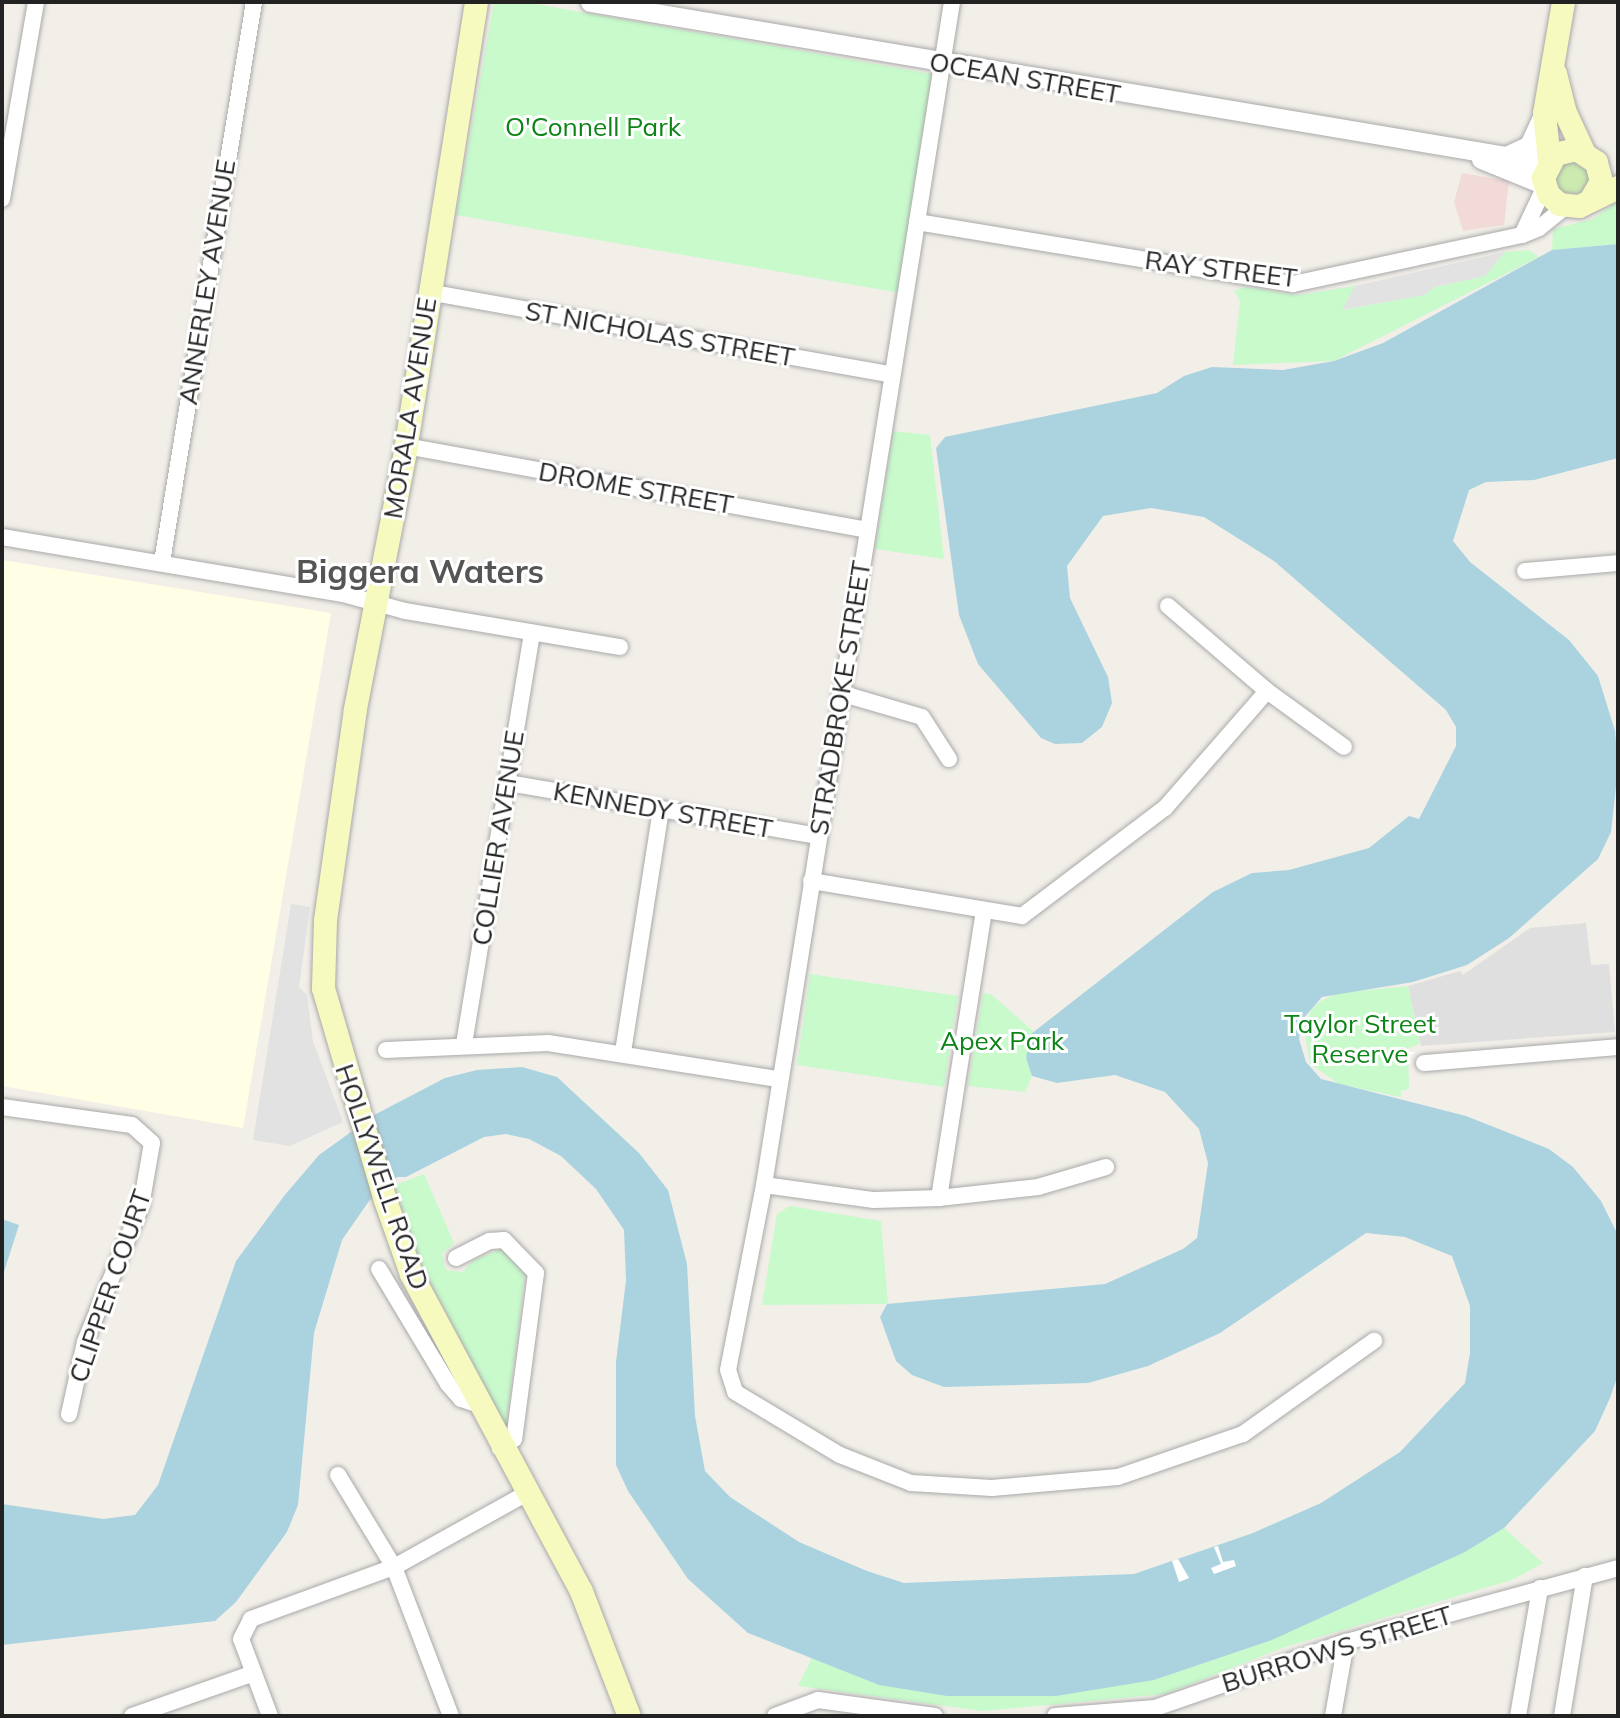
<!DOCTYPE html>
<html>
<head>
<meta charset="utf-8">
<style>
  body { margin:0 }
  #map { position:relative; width:1620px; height:1718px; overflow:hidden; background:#f2efe9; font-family:Mulish,sans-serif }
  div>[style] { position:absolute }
  .residential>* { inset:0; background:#e0dfdf }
  .commercial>* { inset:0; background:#f2dad9 }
  .education>* { inset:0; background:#ffffe5 }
  .grass>* { inset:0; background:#cdebb0 }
  .round { border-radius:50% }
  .park>* { inset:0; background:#c8facc }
  .parking>* { inset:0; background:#e2e2e2 }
  .water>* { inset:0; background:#aad3df }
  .pier>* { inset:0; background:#fff }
  .roads { filter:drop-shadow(0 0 2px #a9a9a9) drop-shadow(0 0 2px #a9a9a9) }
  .minor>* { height:16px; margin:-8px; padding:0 8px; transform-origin:8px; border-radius:8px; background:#fff }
  .tertiary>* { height:19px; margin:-9.5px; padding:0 9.5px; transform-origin:9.5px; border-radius:9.5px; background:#fff }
  .secondary>* { height:23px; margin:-11.5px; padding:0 11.5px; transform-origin:11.5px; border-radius:11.5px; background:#f7fabf }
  span { translate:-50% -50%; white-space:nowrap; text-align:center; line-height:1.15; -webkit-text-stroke:6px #fff; paint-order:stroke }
  .street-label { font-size:26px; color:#222 }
  .park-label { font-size:26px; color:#0c8416 }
  .district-label { font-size:33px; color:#555; font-weight:700 }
  .frame { position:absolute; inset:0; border:4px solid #222; pointer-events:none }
</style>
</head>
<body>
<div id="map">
  <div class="residential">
    <i style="clip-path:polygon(1586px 923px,1591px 965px,1609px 964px,1615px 1032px,1421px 1046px,1408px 986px,1460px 971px,1463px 975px,1530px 928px)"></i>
  </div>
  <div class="commercial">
    <i style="clip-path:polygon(1462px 173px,1509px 181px,1504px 225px,1463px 231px,1454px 202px)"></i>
  </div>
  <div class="education">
    <i style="clip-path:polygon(2px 560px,331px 613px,243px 1128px,2px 1086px)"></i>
  </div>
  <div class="grass">
    <i class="round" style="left:1555px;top:160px;width:34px;height:34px"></i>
  </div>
  <div class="park">
    <i style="clip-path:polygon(494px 2px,524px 2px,938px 75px,900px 293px,456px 215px)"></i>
    <i style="clip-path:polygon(1618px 201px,1618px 244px,1552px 250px,1553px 229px,1593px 219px)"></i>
    <i style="clip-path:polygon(1529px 250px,1539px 257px,1334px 361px,1233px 365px,1240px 301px,1234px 291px,1245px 287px,1298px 295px,1355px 286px,1343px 310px,1423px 295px,1435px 287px,1485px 276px,1505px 252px)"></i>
    <i style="clip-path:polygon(893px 431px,930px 435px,944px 559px,875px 549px)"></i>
    <i style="clip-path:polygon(810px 974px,958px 996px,944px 1087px,797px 1065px)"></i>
    <i style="clip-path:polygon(1408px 986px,1420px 1044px,1408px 1048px,1409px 1089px,1401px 1091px,1401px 1097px,1339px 1084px,1310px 1064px,1304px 1027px,1311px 1010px,1321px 1001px,1338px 993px)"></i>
    <i style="clip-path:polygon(983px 993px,991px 994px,1034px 1032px,1026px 1058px,1032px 1076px,1025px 1092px,968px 1086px)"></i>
    <i style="clip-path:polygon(424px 1174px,454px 1243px,442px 1254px,446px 1270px,463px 1272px,472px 1261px,501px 1249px,525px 1273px,506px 1427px,418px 1259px,395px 1185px)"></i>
    <i style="clip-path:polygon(790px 1206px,881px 1221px,888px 1304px,762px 1305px,777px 1214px)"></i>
    <i style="clip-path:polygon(1504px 1528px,1543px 1563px,1512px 1580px,1285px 1647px,1165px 1694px,983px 1711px,798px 1686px,812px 1658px,879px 1685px,1154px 1680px,1272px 1640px,1465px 1552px)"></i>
  </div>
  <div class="parking">
    <i style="clip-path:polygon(1505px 252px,1485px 276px,1435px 287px,1424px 295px,1342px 310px,1355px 286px)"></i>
    <i style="clip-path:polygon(291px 904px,310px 907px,299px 987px,307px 995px,313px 1041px,343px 1122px,290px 1146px,253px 1140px)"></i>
  </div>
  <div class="water">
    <i style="clip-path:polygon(1618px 244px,1618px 458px,1534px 480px,1486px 482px,1469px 490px,1453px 541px,1470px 562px,1569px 640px,1598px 676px,1615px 731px,1618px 768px,1611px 832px,1598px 859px,1509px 938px,1467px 965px,1413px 982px,1322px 997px,1302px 1020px,1299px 1039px,1306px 1062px,1321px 1079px,1466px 1116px,1549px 1149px,1573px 1167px,1601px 1201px,1616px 1231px,1618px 1375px,1610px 1398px,1595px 1431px,1504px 1528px,1465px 1552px,1272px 1640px,1154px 1680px,1056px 1696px,947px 1696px,879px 1685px,748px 1633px,688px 1579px,628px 1491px,616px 1465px,616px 1362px,626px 1280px,624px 1230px,596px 1189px,561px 1156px,529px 1139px,506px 1134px,484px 1137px,406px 1177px,397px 1177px,369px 1201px,342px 1240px,314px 1333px,298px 1505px,287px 1532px,236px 1602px,215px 1621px,2px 1645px,2px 1504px,103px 1519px,135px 1515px,158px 1485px,236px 1261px,284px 1196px,319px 1155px,376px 1114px,445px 1078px,477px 1070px,522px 1067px,557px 1077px,639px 1153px,668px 1190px,687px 1264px,695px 1416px,705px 1471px,730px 1497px,799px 1542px,867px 1571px,904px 1583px,1134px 1574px,1253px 1533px,1321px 1503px,1400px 1452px,1465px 1383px,1470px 1353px,1470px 1306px,1452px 1256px,1405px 1237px,1366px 1233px,1220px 1333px,1148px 1366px,1088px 1383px,944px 1387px,912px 1375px,896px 1361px,880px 1317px,887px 1304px,1105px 1284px,1183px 1249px,1197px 1238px,1208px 1163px,1199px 1129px,1165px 1092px,1115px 1075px,1057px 1083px,1032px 1076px,1026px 1058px,1031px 1034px,1213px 892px,1252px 873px,1289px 870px,1369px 848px,1409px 816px,1419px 819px,1456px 746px,1456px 727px,1446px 710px,1274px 561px,1204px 517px,1151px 508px,1103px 516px,1067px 566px,1070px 598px,1108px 677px,1112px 703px,1102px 727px,1082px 743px,1055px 744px,1041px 738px,978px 664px,959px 615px,936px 448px,945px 437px,1157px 393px,1184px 376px,1212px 367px,1283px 370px,1334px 361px,1383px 343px,1552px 250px)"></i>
    <i style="clip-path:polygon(2px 1219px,19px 1225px,2px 1278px)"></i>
  </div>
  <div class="pier">
    <i style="clip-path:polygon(1218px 1546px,1223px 1562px,1234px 1560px,1236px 1566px,1214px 1574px,1211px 1568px,1221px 1564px,1214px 1547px)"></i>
    <i style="clip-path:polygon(1178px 1559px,1189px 1578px,1179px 1582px,1172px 1561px)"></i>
  </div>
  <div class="roads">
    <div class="minor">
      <i style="left:952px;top:2px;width:1198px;rotate:99.03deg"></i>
      <i style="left:764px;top:1185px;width:188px;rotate:101deg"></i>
      <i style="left:728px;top:1370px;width:23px;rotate:72deg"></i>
      <i style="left:735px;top:1392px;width:122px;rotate:31deg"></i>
      <i style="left:840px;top:1455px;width:76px;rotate:21.5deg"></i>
      <i style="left:911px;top:1483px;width:81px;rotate:3.5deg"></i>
      <i style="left:992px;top:1488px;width:126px;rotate:-5deg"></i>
      <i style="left:1118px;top:1477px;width:132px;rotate:-19deg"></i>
      <i style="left:1243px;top:1434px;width:161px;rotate:-35.4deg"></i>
      <i style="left:2px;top:199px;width:200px;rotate:-80.2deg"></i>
      <i style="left:917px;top:222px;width:381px;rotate:9.4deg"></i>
      <i style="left:1293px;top:284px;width:234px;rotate:-12.1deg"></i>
      <i style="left:1522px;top:235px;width:18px;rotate:-22deg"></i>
      <i style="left:1539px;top:228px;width:35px;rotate:-39deg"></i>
      <i style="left:1522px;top:235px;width:52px;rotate:-64.9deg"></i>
      <i style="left:428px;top:292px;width:471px;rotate:10.1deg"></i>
      <i style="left:406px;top:446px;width:469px;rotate:10.3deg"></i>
      <i style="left:2px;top:537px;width:346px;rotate:9.5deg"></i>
      <i style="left:343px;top:594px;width:64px;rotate:15.3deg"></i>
      <i style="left:405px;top:611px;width:218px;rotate:9.5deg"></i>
      <i style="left:162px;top:562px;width:568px;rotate:-80.67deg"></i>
      <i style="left:1525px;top:571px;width:93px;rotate:-4.9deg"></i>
      <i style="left:1168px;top:606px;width:130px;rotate:40.6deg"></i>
      <i style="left:1267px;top:691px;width:95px;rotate:36deg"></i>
      <i style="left:840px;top:693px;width:85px;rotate:16.3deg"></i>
      <i style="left:922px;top:717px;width:50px;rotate:57.3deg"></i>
      <i style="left:508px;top:783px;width:314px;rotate:9.7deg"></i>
      <i style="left:811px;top:881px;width:214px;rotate:9.4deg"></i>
      <i style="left:1022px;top:916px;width:179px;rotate:-37.1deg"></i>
      <i style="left:1165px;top:808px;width:155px;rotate:-48.9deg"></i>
      <i style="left:464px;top:1044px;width:417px;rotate:-80.6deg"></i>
      <i style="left:386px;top:1050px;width:162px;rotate:-2.5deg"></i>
      <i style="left:548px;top:1043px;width:233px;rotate:8.9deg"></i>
      <i style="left:623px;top:1052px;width:246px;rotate:-81.1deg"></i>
      <i style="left:1424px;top:1063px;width:195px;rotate:-4.7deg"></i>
      <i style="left:2px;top:1107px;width:131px;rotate:7.9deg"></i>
      <i style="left:132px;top:1125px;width:27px;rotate:42deg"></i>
      <i style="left:152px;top:1143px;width:64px;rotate:99.9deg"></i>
      <i style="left:141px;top:1206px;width:147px;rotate:112.4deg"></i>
      <i style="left:85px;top:1342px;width:74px;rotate:102.5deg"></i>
      <i style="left:764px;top:1185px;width:111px;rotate:7.8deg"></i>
      <i style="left:874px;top:1200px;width:65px;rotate:-1.8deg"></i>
      <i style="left:939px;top:1198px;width:100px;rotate:-6.3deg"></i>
      <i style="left:1038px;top:1187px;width:71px;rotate:-16.4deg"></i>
      <i style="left:939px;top:1198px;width:291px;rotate:-81.1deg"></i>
      <i style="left:456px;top:1258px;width:38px;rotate:-27deg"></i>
      <i style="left:490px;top:1241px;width:14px;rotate:-4deg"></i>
      <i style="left:504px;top:1240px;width:46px;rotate:45.9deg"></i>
      <i style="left:536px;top:1273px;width:167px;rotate:97.5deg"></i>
      <i style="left:514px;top:1439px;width:17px;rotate:147deg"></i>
      <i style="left:379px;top:1269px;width:134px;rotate:59deg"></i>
      <i style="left:448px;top:1384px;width:20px;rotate:49deg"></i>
      <i style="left:461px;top:1399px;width:19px;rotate:18deg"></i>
      <i style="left:338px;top:1475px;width:108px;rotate:58.7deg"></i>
      <i style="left:394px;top:1567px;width:160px;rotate:69.1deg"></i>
      <i style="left:132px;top:1716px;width:129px;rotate:-19.4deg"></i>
      <i style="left:270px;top:1716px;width:82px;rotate:-110.6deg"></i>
      <i style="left:241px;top:1639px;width:22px;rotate:-63deg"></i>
      <i style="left:251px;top:1619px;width:152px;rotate:-20deg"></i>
      <i style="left:394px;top:1567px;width:152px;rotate:-29.1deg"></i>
      <i style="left:775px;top:1716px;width:46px;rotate:-20.4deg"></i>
      <i style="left:818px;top:1700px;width:118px;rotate:7.8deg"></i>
      <i style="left:1055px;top:1716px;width:100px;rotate:-4.6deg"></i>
      <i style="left:1155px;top:1708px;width:202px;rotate:-19.1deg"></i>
      <i style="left:1346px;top:1642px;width:282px;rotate:-15.2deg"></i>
      <i style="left:1333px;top:1716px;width:75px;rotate:-80deg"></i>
      <i style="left:1518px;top:1716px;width:130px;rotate:-80.2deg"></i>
      <i style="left:1562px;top:1716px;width:142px;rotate:-80.7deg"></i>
    </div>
    <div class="tertiary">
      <i style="left:590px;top:2px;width:970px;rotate:9.55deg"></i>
      <i style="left:1508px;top:155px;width:23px;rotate:-25deg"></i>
      <i style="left:1529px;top:145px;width:35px;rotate:-65deg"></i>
      <i style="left:1481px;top:159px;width:67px;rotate:22deg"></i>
    </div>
    <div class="secondary">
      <i style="left:476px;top:2px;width:449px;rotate:99deg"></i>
      <i style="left:406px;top:446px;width:268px;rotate:101deg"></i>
      <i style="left:355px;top:709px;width:213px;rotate:98.1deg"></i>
      <i style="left:325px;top:920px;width:68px;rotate:91.7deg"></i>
      <i style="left:323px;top:988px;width:221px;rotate:73.7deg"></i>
      <i style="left:385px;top:1200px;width:78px;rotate:70.6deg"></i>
      <i style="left:411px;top:1274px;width:360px;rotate:61.8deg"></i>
      <i style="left:581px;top:1591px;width:134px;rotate:69deg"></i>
      <i style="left:1555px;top:73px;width:38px;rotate:76deg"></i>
      <i style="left:1564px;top:110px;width:45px;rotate:65.1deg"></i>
      <i style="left:1549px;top:160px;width:47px;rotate:-96.1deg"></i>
      <i style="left:1544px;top:113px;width:113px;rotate:-80.3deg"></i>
      <i style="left:1590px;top:200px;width:22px;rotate:-60deg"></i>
      <i style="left:1601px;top:181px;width:20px;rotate:-105deg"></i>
      <i style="left:1596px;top:162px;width:24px;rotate:-147deg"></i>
      <i style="left:1576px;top:149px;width:22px;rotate:167deg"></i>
      <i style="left:1555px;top:154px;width:27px;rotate:117deg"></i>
      <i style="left:1543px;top:178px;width:17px;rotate:73deg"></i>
      <i style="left:1548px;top:194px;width:15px;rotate:42deg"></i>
      <i style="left:1559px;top:204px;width:20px;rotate:6deg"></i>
      <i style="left:1579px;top:206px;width:43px;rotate:-26deg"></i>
    </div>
  </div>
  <div class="street-label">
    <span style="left:1025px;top:78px;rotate:10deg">OCEAN STREET</span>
    <span style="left:1221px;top:269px;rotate:7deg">RAY STREET</span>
    <span style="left:207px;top:282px;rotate:-81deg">ANNERLEY AVENUE</span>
    <span style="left:660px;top:334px;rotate:10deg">ST NICHOLAS STREET</span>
    <span style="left:410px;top:408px;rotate:-81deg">MORALA AVENUE</span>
    <span style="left:636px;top:488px;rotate:10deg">DROME STREET</span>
    <span style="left:840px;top:698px;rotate:-81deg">STRADBROKE STREET</span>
    <span style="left:663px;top:810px;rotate:10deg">KENNEDY STREET</span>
    <span style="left:498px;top:838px;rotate:-81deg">COLLIER AVENUE</span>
    <span style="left:382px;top:1177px;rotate:71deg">HOLLYWELL ROAD</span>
    <span style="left:110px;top:1286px;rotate:-71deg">CLIPPER COURT</span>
    <span style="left:1337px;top:1649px;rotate:-17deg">BURROWS STREET</span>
  </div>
  <div class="park-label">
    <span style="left:593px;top:127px">O'Connell Park</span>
    <span style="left:1360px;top:1039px">Taylor Street<br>Reserve</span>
    <span style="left:1002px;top:1041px">Apex Park</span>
  </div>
  <div class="district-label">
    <span style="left:420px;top:571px">Biggera Waters</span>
  </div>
  <div class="frame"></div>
</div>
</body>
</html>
